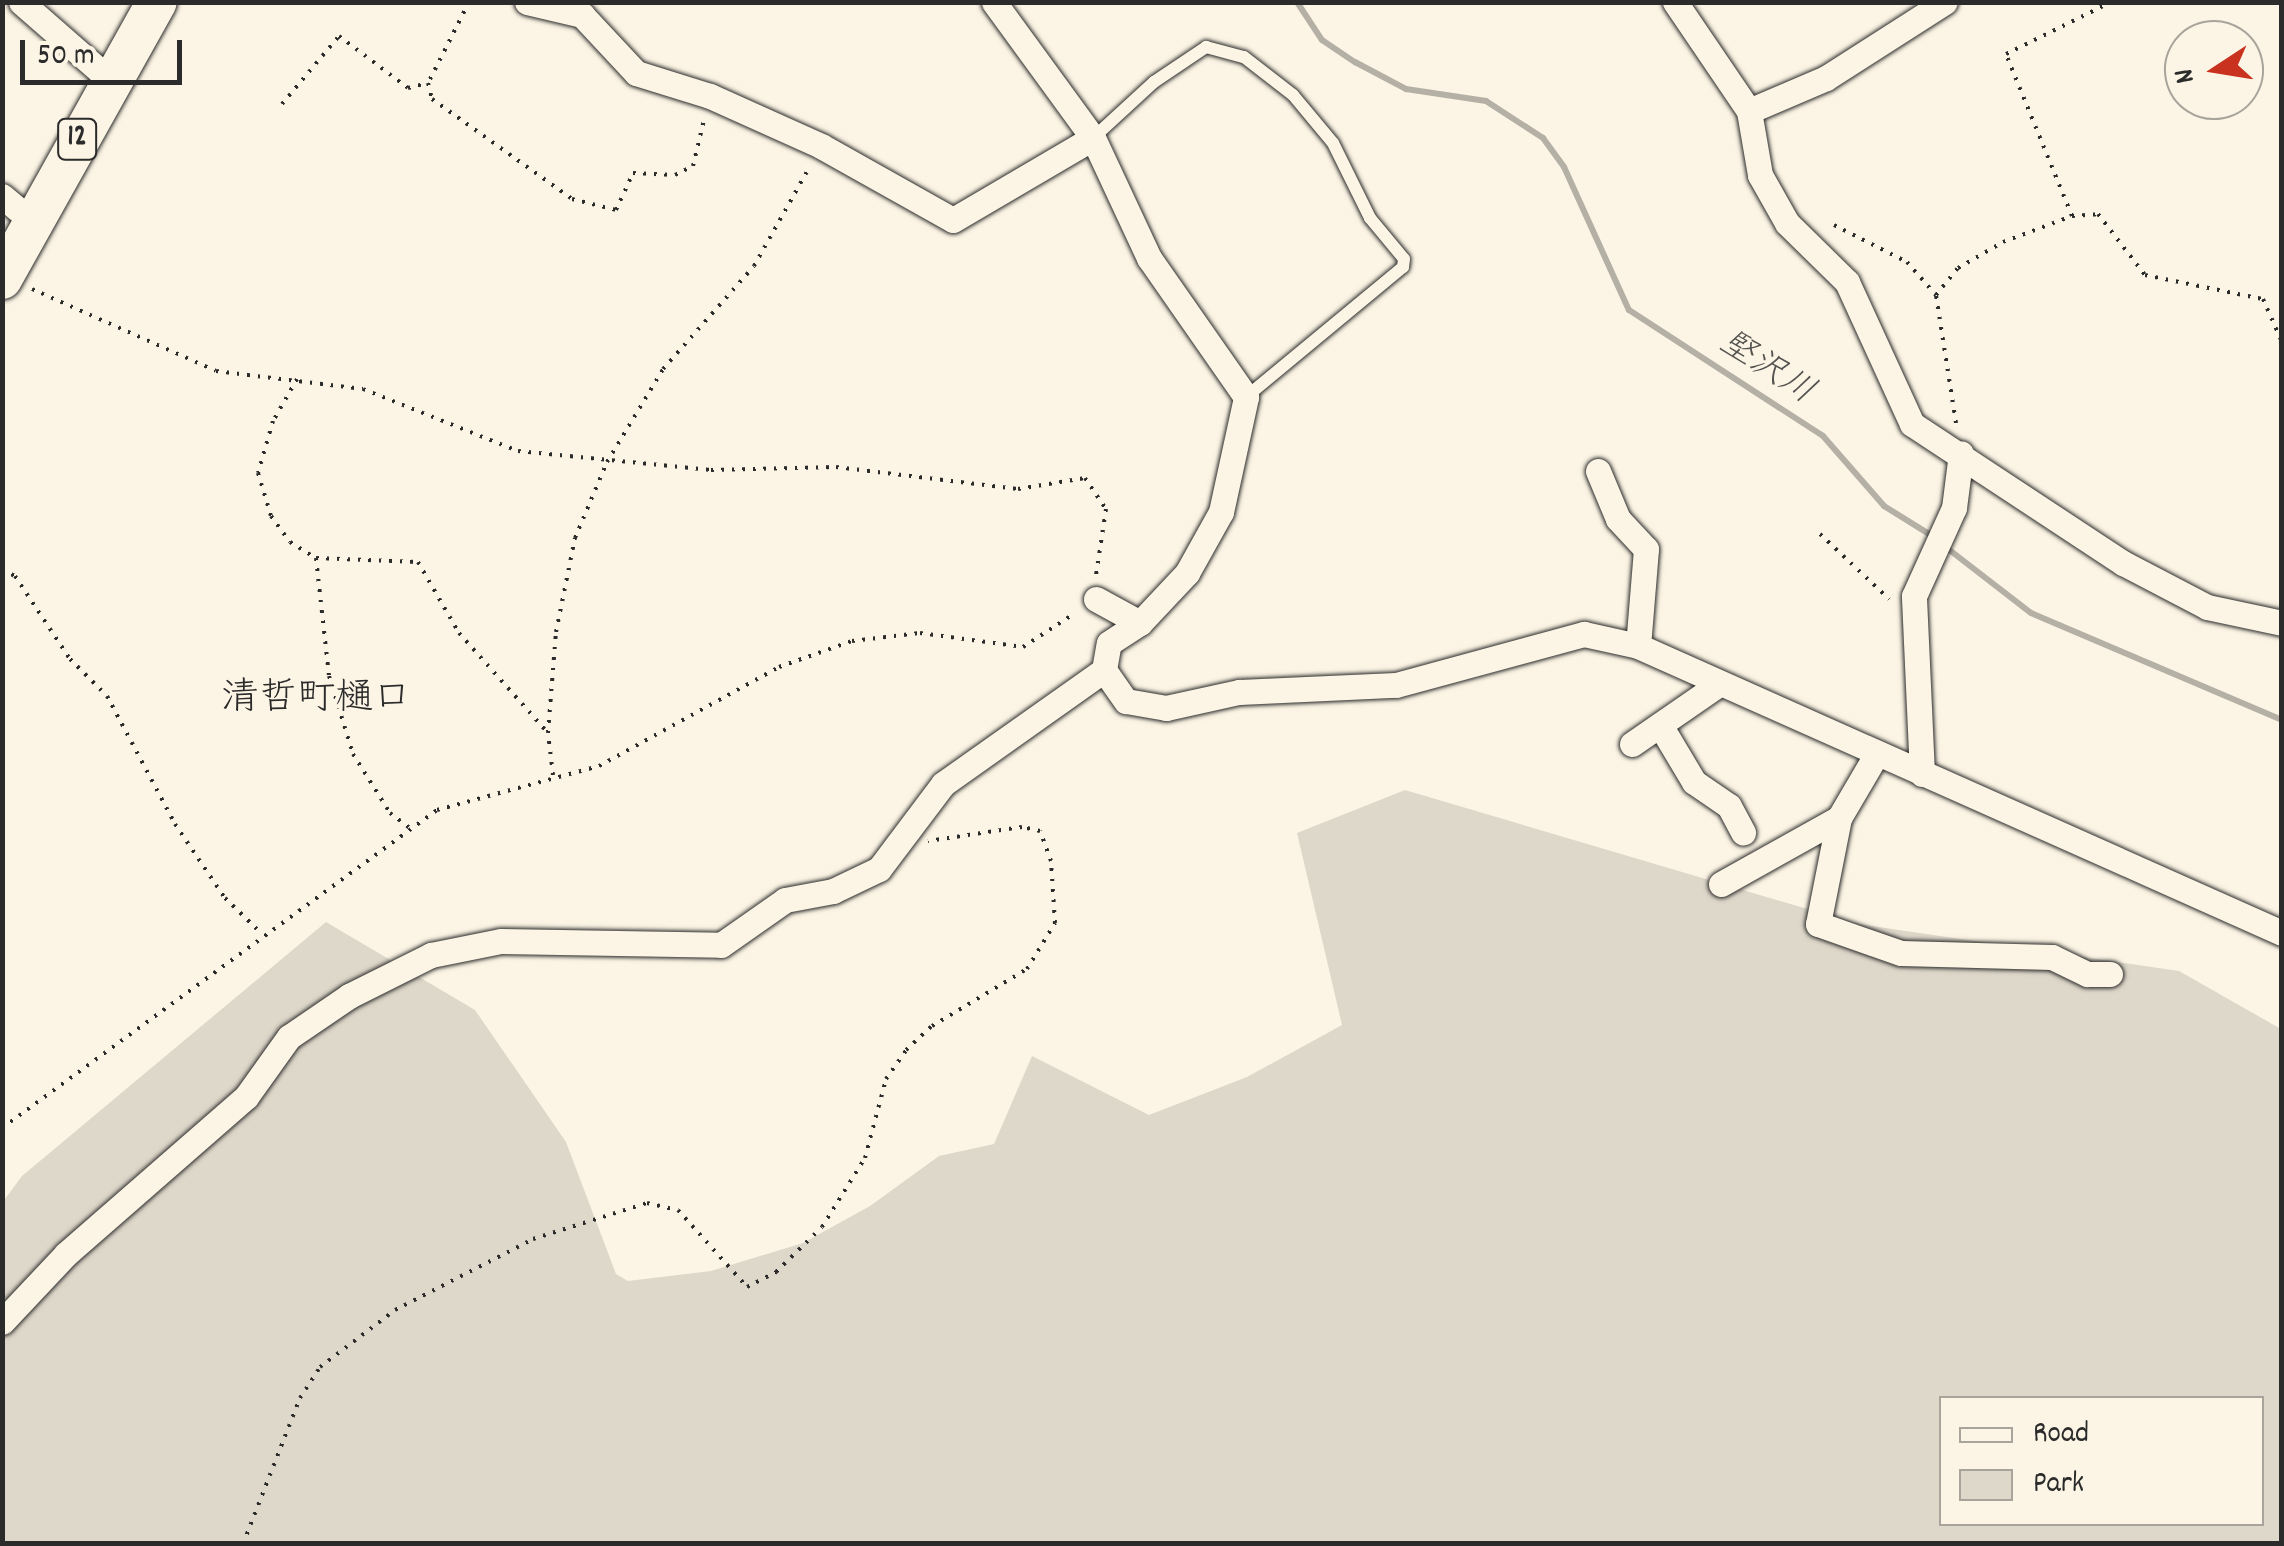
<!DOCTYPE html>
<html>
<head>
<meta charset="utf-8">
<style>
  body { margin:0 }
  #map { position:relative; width:2284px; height:1546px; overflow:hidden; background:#fcf5e5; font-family:Dekko,"Klee One",sans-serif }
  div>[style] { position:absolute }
  .green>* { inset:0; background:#ded8ca }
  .stream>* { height:6px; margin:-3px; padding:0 3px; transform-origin:3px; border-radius:3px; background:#b4b0a5 }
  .path>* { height:4px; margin-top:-2px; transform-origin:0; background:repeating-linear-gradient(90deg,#2b2b2b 0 2.5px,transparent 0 10.5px) }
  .roads { filter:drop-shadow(0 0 2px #2b2b2b) drop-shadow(0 0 2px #2b2b2b) }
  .lane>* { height:12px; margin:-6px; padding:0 6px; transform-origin:6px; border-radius:6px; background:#fcf5e5 }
  .street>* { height:25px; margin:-12.5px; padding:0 12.5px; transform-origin:12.5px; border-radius:12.5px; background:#fcf5e5 }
  .primary>* { height:40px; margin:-20px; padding:0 20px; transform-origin:20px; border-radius:20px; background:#fcf5e5 }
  span { translate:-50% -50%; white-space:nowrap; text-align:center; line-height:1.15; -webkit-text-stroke:8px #fcf5e5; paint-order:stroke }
  .shield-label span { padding:2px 8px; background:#fcf5e5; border:2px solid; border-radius:8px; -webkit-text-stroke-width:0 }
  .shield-label { font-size:30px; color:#2b2b2b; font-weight:700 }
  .water-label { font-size:35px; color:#545350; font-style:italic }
  .quarter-label { font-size:38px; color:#2b2b2b }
  .frame { position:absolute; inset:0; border:5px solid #2b2b2b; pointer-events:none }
  .legend { position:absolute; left:1939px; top:1396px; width:325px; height:130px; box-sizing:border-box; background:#fcf5e5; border:2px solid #a8a49b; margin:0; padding:12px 18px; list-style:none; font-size:30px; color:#2b2b2b }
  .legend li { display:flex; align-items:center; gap:20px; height:50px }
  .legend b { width:50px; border:2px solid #a8a49b }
  .north { position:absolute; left:2164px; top:20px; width:100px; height:100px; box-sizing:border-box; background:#fcf5e5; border:2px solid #a8a49b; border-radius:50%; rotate:258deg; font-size:28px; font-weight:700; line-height:40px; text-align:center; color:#2b2b2b }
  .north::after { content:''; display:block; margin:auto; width:35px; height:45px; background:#c8321e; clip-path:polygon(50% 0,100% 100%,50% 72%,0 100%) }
  .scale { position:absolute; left:20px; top:40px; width:162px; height:45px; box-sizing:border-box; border:5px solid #2b2b2b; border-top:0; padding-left:12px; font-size:30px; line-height:35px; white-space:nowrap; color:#2b2b2b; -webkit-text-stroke:8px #fcf5e5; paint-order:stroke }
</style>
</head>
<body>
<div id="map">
  <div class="green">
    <i style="clip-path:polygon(evenodd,1405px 790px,1858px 924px,2179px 971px,2281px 1029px,2281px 1543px,3px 1543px,2px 1203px,22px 1176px,326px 922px,475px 1010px,566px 1142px,616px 1274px,628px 1281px,711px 1271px,803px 1243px,870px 1206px,939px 1156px,994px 1144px,1032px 1056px,1149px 1115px,1247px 1077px,1342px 1025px,1297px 833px,1405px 790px,1942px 1398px,2262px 1398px,2262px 1524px,1942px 1524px,1942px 1398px)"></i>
  </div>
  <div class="stream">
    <i style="left:1297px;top:2px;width:45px;rotate:56.7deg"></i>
    <i style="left:1322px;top:40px;width:40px;rotate:34deg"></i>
    <i style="left:1355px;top:62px;width:58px;rotate:27.9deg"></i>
    <i style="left:1406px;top:89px;width:81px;rotate:8.5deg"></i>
    <i style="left:1486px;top:101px;width:68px;rotate:33deg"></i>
    <i style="left:1543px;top:138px;width:36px;rotate:54deg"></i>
    <i style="left:1564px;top:167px;width:157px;rotate:65.6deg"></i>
    <i style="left:1629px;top:310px;width:231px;rotate:33deg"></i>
    <i style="left:1823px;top:436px;width:93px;rotate:48.9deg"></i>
    <i style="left:1884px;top:506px;width:59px;rotate:31.8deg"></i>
    <i style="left:1943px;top:545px;width:111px;rotate:37.7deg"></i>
    <i style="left:2031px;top:613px;width:273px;rotate:23.1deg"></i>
  </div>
  <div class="path">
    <i style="left:469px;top:2px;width:91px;rotate:116.8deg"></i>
    <i style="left:428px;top:83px;width:16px;rotate:76deg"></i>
    <i style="left:432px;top:99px;width:172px;rotate:35.5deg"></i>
    <i style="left:572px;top:199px;width:45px;rotate:14deg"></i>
    <i style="left:616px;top:210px;width:41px;rotate:-65.3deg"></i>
    <i style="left:633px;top:173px;width:42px;rotate:2.7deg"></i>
    <i style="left:675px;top:175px;width:20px;rotate:-27deg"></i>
    <i style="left:693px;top:166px;width:47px;rotate:-76.6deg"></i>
    <i style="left:282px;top:104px;width:89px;rotate:-50deg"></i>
    <i style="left:339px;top:36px;width:86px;rotate:37deg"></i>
    <i style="left:408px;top:88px;width:21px;rotate:-14deg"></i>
    <i style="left:2072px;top:216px;width:175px;rotate:-112.2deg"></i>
    <i style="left:2006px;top:54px;width:117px;rotate:-26.3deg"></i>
    <i style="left:1834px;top:225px;width:82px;rotate:26.9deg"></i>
    <i style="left:1907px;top:262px;width:44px;rotate:48.7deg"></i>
    <i style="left:32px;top:289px;width:201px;rotate:24deg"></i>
    <i style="left:216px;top:371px;width:148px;rotate:7deg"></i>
    <i style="left:363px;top:389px;width:167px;rotate:21.8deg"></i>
    <i style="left:518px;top:451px;width:194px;rotate:5.6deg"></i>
    <i style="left:711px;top:470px;width:125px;rotate:-1.4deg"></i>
    <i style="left:836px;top:467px;width:183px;rotate:6.9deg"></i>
    <i style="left:1018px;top:489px;width:68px;rotate:-9.3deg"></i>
    <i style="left:1085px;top:478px;width:37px;rotate:56deg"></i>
    <i style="left:1106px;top:509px;width:67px;rotate:98.6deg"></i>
    <i style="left:297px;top:379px;width:48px;rotate:119.7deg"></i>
    <i style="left:273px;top:421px;width:54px;rotate:106.1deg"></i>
    <i style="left:258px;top:473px;width:45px;rotate:73.2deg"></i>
    <i style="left:271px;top:516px;width:32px;rotate:54deg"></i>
    <i style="left:290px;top:542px;width:31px;rotate:32deg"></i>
    <i style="left:316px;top:558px;width:119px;rotate:83.7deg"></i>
    <i style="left:329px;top:676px;width:82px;rotate:72.9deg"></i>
    <i style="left:353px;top:754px;width:70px;rotate:57.9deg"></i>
    <i style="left:390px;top:813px;width:25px;rotate:37deg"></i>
    <i style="left:1956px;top:423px;width:130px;rotate:-98.9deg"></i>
    <i style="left:1936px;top:295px;width:35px;rotate:-51deg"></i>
    <i style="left:1958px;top:268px;width:52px;rotate:-30deg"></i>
    <i style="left:2003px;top:242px;width:74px;rotate:-20.6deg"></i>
    <i style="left:2072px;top:216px;width:26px;rotate:-4deg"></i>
    <i style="left:2098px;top:214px;width:77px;rotate:52.4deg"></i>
    <i style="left:2145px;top:275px;width:120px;rotate:11.5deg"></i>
    <i style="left:2263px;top:299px;width:47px;rotate:66.2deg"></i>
    <i style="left:1820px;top:534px;width:95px;rotate:43.3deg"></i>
    <i style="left:316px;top:558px;width:102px;rotate:2.2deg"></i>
    <i style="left:418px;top:562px;width:82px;rotate:60deg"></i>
    <i style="left:459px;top:633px;width:134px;rotate:48.3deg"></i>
    <i style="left:2px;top:570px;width:14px;rotate:25deg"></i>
    <i style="left:15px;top:576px;width:100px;rotate:56.5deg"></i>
    <i style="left:70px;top:659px;width:52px;rotate:45deg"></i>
    <i style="left:107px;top:696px;width:145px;rotate:62deg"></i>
    <i style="left:175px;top:824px;width:89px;rotate:56deg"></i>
    <i style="left:225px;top:898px;width:50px;rotate:44.2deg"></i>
    <i style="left:553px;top:775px;width:42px;rotate:-96.8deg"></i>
    <i style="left:548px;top:733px;width:101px;rotate:-85.5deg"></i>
    <i style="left:556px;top:632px;width:96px;rotate:-78.6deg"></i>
    <i style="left:575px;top:538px;width:82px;rotate:-67.2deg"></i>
    <i style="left:607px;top:462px;width:109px;rotate:-58.9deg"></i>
    <i style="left:663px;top:369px;width:137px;rotate:-48.5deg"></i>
    <i style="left:754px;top:266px;width:112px;rotate:-60.7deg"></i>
    <i style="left:2px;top:1128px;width:539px;rotate:-36.17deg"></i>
    <i style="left:437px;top:810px;width:168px;rotate:-15.2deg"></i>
    <i style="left:599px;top:766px;width:205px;rotate:-28.8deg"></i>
    <i style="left:779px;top:667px;width:77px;rotate:-19.6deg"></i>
    <i style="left:852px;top:641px;width:68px;rotate:-6.7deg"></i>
    <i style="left:920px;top:633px;width:104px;rotate:7.7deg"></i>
    <i style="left:1023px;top:647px;width:62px;rotate:-33.2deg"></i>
    <i style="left:243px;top:1544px;width:157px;rotate:-68.7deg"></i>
    <i style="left:300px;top:1398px;width:37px;rotate:-57deg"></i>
    <i style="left:320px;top:1367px;width:94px;rotate:-37.2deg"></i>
    <i style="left:395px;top:1310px;width:155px;rotate:-27.2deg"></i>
    <i style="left:533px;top:1239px;width:120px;rotate:-17.5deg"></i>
    <i style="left:647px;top:1203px;width:32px;rotate:13deg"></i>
    <i style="left:678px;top:1210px;width:103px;rotate:48.1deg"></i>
    <i style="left:747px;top:1287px;width:33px;rotate:-27deg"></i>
    <i style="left:776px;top:1272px;width:64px;rotate:-44.4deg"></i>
    <i style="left:822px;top:1227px;width:81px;rotate:-58.1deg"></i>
    <i style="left:865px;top:1158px;width:82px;rotate:-75.1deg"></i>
    <i style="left:886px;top:1079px;width:35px;rotate:-55deg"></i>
    <i style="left:906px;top:1050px;width:35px;rotate:-43deg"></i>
    <i style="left:932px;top:1026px;width:111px;rotate:-31deg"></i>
    <i style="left:1027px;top:969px;width:54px;rotate:-58.7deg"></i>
    <i style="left:1055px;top:923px;width:62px;rotate:-93.7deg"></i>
    <i style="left:1051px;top:861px;width:32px;rotate:-110deg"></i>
    <i style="left:1040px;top:831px;width:18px;rotate:-167deg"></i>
    <i style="left:1022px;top:827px;width:95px;rotate:171.5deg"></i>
  </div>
  <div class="roads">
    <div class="lane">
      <i style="left:1093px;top:138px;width:83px;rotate:-42.6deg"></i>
      <i style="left:1154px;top:82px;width:63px;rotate:-33.9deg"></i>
      <i style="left:1206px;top:47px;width:39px;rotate:15deg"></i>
      <i style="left:1244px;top:57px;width:62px;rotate:37.8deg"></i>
      <i style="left:1293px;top:95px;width:62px;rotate:50.2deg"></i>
      <i style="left:1333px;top:143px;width:84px;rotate:63.7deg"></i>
      <i style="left:1370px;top:218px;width:53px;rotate:50.3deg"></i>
      <i style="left:1404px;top:259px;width:8px;rotate:97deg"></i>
      <i style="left:1403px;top:267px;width:204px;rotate:140.4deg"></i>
    </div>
    <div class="street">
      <i style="left:21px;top:2px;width:118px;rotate:41.2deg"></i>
      <i style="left:527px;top:2px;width:57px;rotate:13.3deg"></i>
      <i style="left:582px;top:15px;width:79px;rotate:47deg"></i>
      <i style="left:636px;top:73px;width:77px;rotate:17.3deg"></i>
      <i style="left:710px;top:96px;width:122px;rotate:24.2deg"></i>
      <i style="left:821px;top:146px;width:151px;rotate:29.3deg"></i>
      <i style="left:953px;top:220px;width:162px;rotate:-30.4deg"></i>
      <i style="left:1675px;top:2px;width:132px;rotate:55.8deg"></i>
      <i style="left:1749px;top:111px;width:65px;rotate:80.2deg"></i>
      <i style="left:1760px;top:175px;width:55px;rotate:60.6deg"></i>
      <i style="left:1787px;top:223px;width:84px;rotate:44.5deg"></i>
      <i style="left:1847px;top:282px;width:156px;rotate:65.4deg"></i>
      <i style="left:1912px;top:424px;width:253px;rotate:33.4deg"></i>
      <i style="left:2123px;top:563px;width:95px;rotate:27.6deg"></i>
      <i style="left:2207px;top:607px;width:77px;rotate:12deg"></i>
      <i style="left:1749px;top:111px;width:84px;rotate:-23.2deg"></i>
      <i style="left:1826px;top:78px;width:141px;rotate:-32.6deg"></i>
      <i style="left:2px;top:196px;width:39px;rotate:40deg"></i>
      <i style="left:1598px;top:471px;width:52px;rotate:67.4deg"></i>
      <i style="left:1618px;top:519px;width:41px;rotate:47deg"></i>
      <i style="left:1646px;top:549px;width:97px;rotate:94.7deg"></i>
      <i style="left:1096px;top:599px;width:50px;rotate:28.6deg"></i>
      <i style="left:1104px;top:670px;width:38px;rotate:55deg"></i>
      <i style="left:1126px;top:701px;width:41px;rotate:9.9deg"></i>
      <i style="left:1166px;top:708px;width:75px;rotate:-12.4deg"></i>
      <i style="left:1239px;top:692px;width:157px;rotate:-2.6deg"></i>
      <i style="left:1396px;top:685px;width:195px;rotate:-15.2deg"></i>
      <i style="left:1584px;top:634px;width:55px;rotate:12.5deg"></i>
      <i style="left:1638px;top:646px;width:705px;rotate:24.02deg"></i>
      <i style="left:1660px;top:725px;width:66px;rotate:59.2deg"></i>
      <i style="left:1694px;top:782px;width:42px;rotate:34.4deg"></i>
      <i style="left:1729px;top:806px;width:30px;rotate:62deg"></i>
      <i style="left:1632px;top:744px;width:102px;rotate:-34.6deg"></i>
      <i style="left:1876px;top:755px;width:73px;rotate:120.4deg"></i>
      <i style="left:1839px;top:818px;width:108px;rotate:101.2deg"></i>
      <i style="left:1818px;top:924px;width:88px;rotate:19.3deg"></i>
      <i style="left:1901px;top:953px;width:151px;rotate:1.5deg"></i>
      <i style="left:2052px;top:957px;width:39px;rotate:26deg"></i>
      <i style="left:2087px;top:974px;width:23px"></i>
      <i style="left:1922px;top:774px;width:178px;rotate:-92.6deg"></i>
      <i style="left:1914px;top:596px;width:97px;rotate:-65.6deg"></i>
      <i style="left:1954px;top:508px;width:55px;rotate:-82.7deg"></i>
      <i style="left:1721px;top:884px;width:135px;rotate:-29.2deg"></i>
      <i style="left:2px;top:1322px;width:93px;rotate:-46.7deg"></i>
      <i style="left:66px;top:1254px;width:239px;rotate:-41.1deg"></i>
      <i style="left:246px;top:1097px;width:74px;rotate:-54.4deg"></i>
      <i style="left:289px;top:1037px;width:73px;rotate:-34.3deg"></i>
      <i style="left:349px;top:996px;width:92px;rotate:-26.6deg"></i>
      <i style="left:431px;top:955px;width:71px;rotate:-11.3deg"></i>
      <i style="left:501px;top:941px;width:220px;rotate:1deg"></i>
      <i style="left:721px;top:945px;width:78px;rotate:-35.1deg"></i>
      <i style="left:785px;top:900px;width:49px;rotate:-10.6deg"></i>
      <i style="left:833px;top:891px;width:51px;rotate:-25.6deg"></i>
      <i style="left:879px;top:869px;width:106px;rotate:-53deg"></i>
      <i style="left:943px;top:784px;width:197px;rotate:-35.3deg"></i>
      <i style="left:1104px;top:670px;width:27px;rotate:-80deg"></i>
      <i style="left:1109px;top:643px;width:37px;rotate:-33deg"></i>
      <i style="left:1140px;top:623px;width:69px;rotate:-46.8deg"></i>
      <i style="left:1187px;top:573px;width:70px;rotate:-60.9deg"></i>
      <i style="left:1221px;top:512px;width:118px;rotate:-77.7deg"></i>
      <i style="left:1246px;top:397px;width:169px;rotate:-124.9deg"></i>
      <i style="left:1149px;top:258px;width:132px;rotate:-115deg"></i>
      <i style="left:1093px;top:138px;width:168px;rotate:-126.1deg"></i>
    </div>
    <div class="primary">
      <i style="left:2px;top:279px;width:317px;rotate:-60.8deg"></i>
    </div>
  </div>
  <div class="shield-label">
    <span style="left:77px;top:139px">12</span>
  </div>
  <div class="water-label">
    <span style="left:1766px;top:369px;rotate:33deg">堅沢川</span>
  </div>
  <div class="quarter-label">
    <span style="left:316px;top:701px">清哲町樋口</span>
  </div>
  <div class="frame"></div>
  <ul class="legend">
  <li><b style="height:12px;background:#fcf5e5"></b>Road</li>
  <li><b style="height:28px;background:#ded8ca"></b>Park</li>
  </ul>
  <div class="north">N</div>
  <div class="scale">50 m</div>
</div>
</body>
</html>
